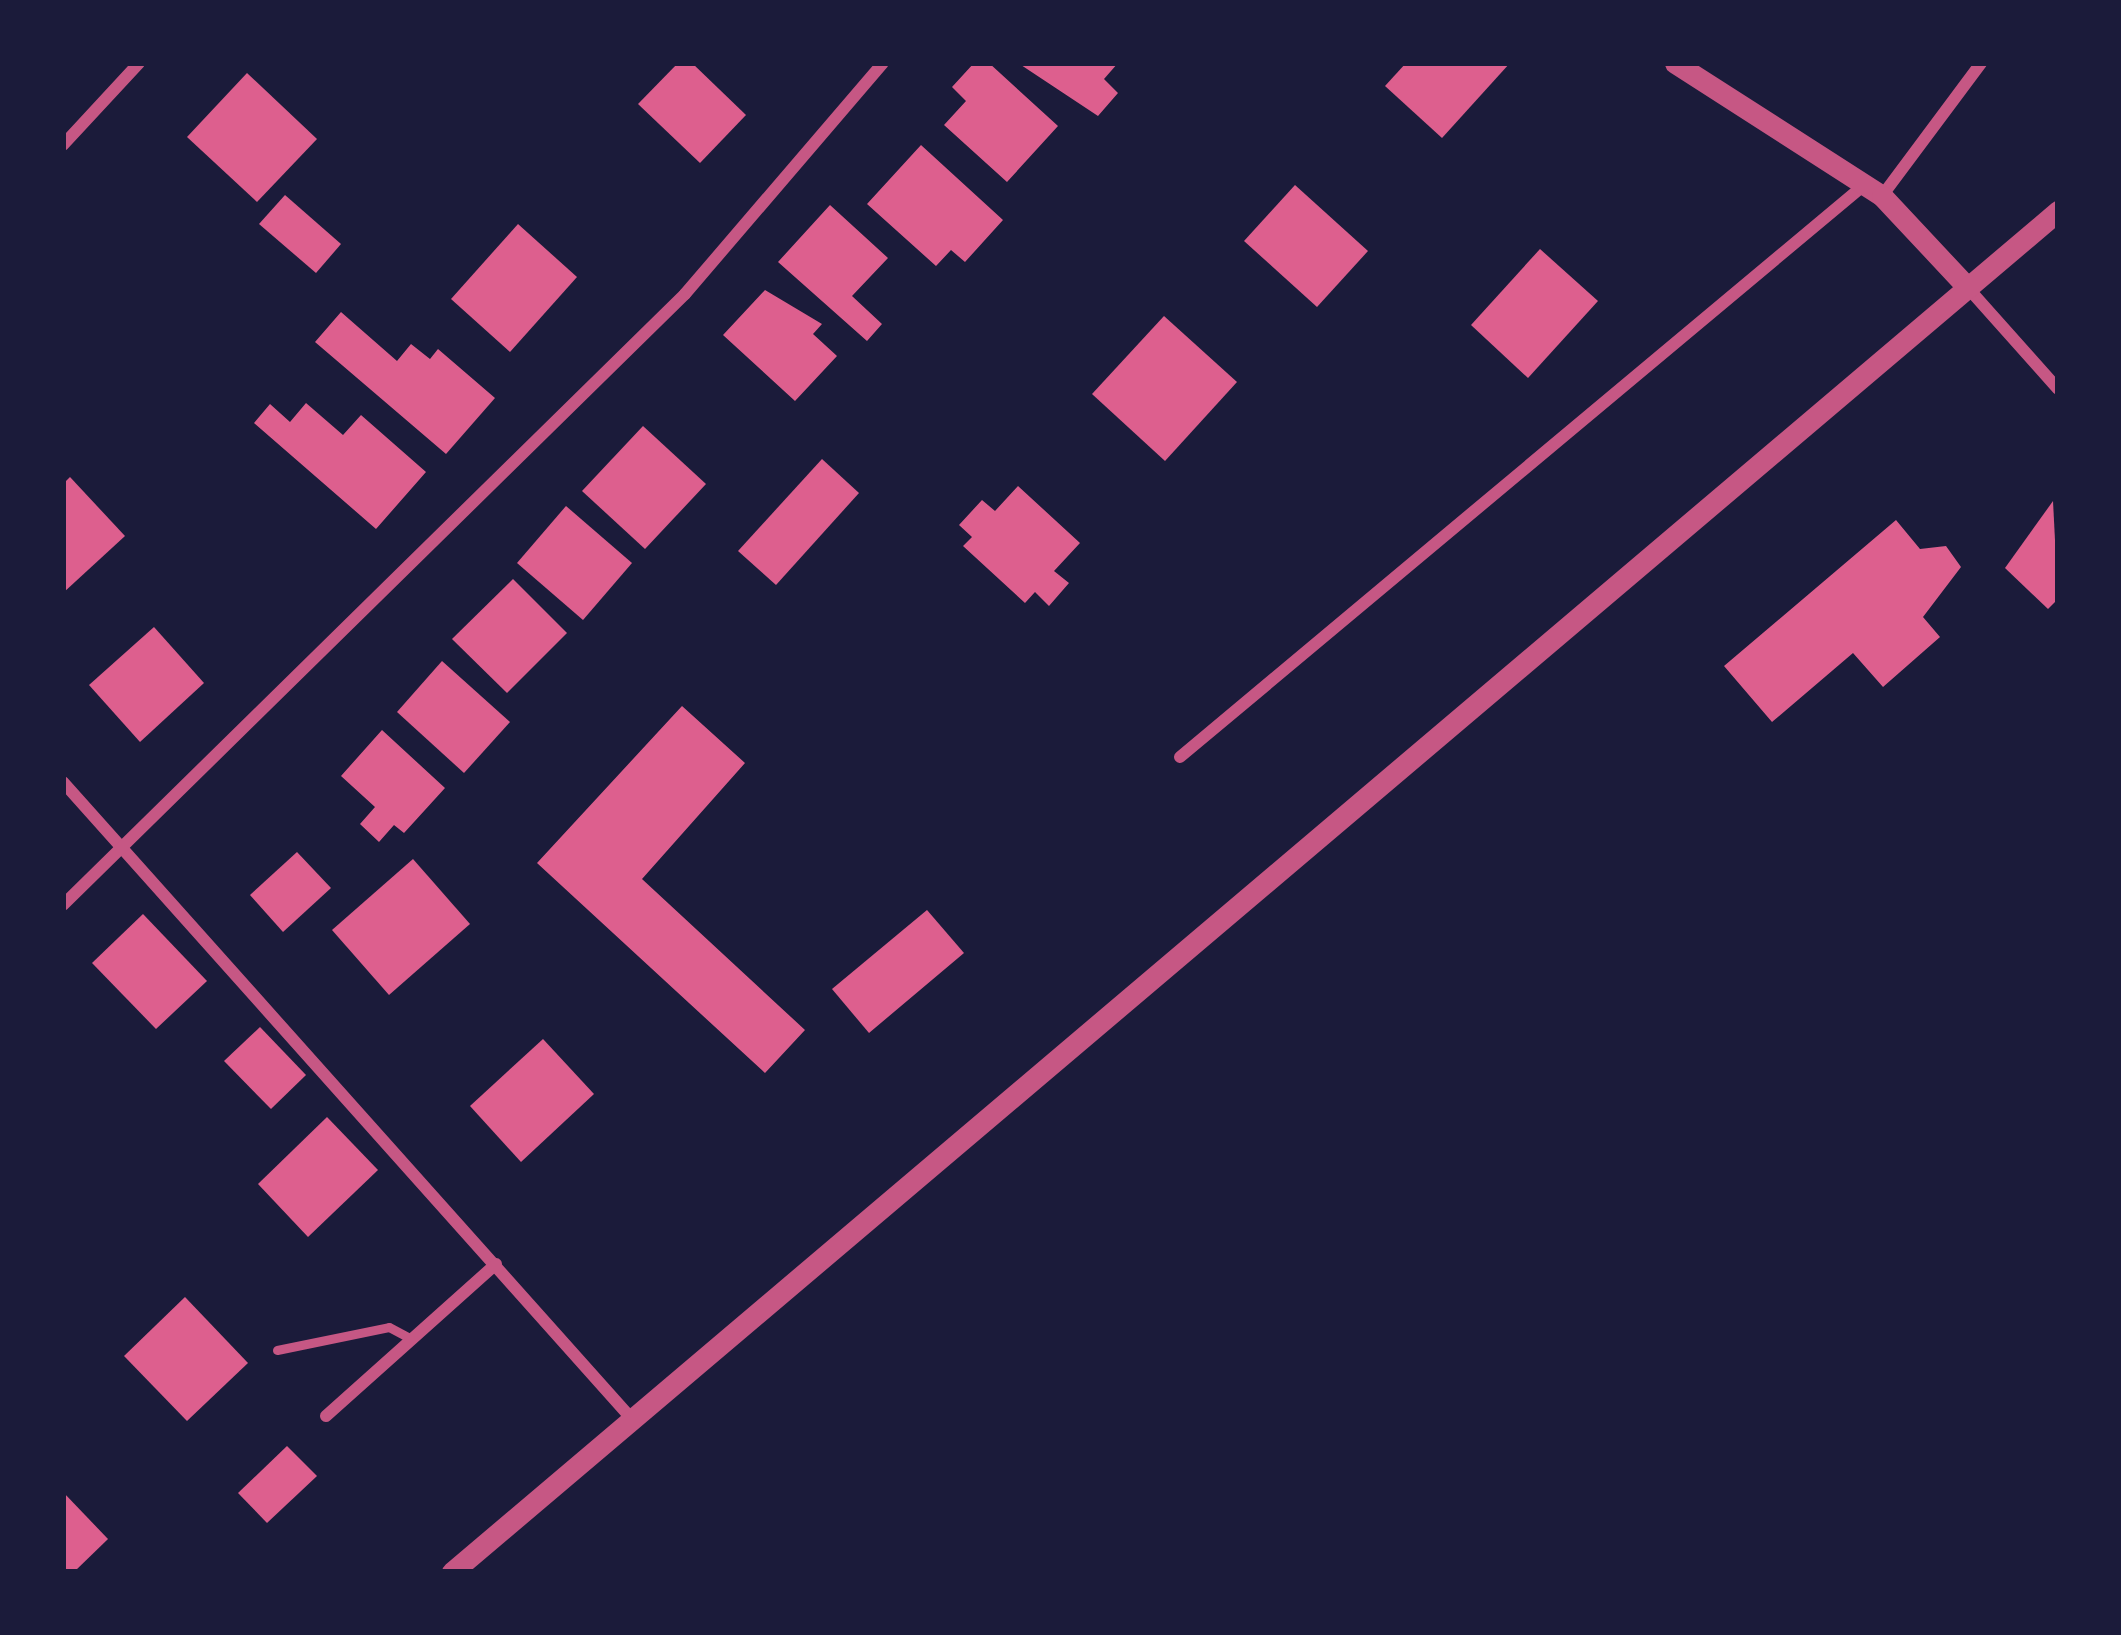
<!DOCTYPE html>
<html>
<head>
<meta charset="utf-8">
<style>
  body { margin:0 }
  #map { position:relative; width:2121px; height:1635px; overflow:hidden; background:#1b1b3a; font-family:"Fira Sans",sans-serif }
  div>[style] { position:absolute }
  .building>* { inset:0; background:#dd5f8e }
  .service>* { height:9px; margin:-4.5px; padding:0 4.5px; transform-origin:4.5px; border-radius:4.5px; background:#c65784 }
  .minor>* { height:12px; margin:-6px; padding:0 6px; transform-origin:6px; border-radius:6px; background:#c65784 }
  .tertiary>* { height:21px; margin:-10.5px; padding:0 10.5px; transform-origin:10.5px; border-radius:10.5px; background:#c65784 }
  span { translate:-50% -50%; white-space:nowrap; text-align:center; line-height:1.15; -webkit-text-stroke:10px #1b1b3a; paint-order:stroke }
  .frame { position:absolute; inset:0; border:66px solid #1b1b3a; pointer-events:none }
</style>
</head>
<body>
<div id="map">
  <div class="building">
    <i style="clip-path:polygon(678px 63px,692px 63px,746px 115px,700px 163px,638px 104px)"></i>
    <i style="clip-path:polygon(974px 63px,989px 63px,1058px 126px,1007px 182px,944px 125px,966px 101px,952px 87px)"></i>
    <i style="clip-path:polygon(1018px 63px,1118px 63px,1104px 79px,1118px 93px,1098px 116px)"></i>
    <i style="clip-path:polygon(1406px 63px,1510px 63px,1442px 138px,1385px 86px)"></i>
    <i style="clip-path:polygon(247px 73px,317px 139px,257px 202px,187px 137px)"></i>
    <i style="clip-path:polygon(921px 145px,1003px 220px,965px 262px,951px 250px,936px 266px,867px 204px)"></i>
    <i style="clip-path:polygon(1295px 185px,1368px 251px,1317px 307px,1244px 241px)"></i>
    <i style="clip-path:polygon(285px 195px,341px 244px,316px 273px,259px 224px)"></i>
    <i style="clip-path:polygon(830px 205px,888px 258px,852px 296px,882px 324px,867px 341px,778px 262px)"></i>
    <i style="clip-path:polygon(518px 224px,577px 277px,510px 352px,451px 299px)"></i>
    <i style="clip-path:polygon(1540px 249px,1598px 301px,1528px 378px,1471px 325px)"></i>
    <i style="clip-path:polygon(765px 290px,822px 324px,813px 334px,837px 356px,795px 401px,723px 335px)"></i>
    <i style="clip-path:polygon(341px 312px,397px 361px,411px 344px,430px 359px,438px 349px,495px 398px,446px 454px,315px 342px)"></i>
    <i style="clip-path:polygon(1164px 316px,1237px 382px,1165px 461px,1092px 394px)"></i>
    <i style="clip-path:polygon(306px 403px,343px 435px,361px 415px,426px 472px,376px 529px,254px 423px,270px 404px,290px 422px)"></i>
    <i style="clip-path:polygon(643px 426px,706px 484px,645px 549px,582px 491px)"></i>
    <i style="clip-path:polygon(822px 459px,859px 493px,776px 585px,738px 551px)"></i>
    <i style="clip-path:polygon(70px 477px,125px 536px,63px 593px,63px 484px)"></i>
    <i style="clip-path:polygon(1018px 486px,1080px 543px,1054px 571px,1069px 583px,1049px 606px,1035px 592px,1025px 603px,963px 546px,972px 537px,959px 525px,982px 500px,995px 511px)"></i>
    <i style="clip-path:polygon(2053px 501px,2058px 599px,2048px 609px,2005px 568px)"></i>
    <i style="clip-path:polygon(566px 506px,632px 563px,583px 620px,517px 563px)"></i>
    <i style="clip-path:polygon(1896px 520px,1920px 549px,1946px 546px,1961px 567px,1923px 617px,1940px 637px,1883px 687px,1853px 653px,1772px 722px,1724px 666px)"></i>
    <i style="clip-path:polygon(513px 579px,567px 633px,507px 693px,452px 639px)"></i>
    <i style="clip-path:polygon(154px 627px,204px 683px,140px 742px,89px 685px)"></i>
    <i style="clip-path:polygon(442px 661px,510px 722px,464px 773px,397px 712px)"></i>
    <i style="clip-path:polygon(682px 706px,745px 763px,642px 879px,805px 1030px,765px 1073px,537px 863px)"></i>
    <i style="clip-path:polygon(382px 730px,445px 788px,404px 833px,394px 825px,379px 842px,360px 824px,375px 807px,341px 776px)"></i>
    <i style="clip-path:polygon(297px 852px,331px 888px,283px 932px,250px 895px)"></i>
    <i style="clip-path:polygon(413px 859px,470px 924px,389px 995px,332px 930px)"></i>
    <i style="clip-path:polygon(927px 910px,964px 953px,869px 1033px,832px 989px)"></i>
    <i style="clip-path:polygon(143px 914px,207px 981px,156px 1029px,92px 963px)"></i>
    <i style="clip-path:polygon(260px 1027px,306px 1075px,271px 1109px,224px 1061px)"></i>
    <i style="clip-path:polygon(543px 1039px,594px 1094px,521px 1162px,470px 1106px)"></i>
    <i style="clip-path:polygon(327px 1117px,378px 1170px,308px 1237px,258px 1184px)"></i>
    <i style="clip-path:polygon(185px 1297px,248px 1363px,187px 1421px,124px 1356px)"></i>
    <i style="clip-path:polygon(287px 1446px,317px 1476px,267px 1523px,238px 1493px)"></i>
    <i style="clip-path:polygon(63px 1492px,108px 1539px,74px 1572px,63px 1572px)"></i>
  </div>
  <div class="service">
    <i style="left:277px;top:1350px;width:114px;rotate:-11.6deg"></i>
    <i style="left:389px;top:1327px;width:26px;rotate:28deg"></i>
  </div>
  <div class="minor">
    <i style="left:63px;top:145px;width:112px;rotate:-47.2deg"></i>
    <i style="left:1882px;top:196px;width:166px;rotate:-53.3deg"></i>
    <i style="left:1968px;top:288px;width:135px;rotate:48.3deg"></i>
    <i style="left:1180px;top:757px;width:892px;rotate:-39.9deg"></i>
    <i style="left:63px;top:782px;width:854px;rotate:48.23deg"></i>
    <i style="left:63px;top:905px;width:872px;rotate:-44.49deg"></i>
    <i style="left:685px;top:294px;width:304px;rotate:-49.4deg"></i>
    <i style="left:326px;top:1416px;width:228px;rotate:-41.8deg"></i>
  </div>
  <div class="tertiary">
    <i style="left:1675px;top:63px;width:246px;rotate:32.7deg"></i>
    <i style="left:1882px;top:196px;width:126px;rotate:46.9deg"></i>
    <i style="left:452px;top:1572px;width:2105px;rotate:-40.28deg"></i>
  </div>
  <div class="frame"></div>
</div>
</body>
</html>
